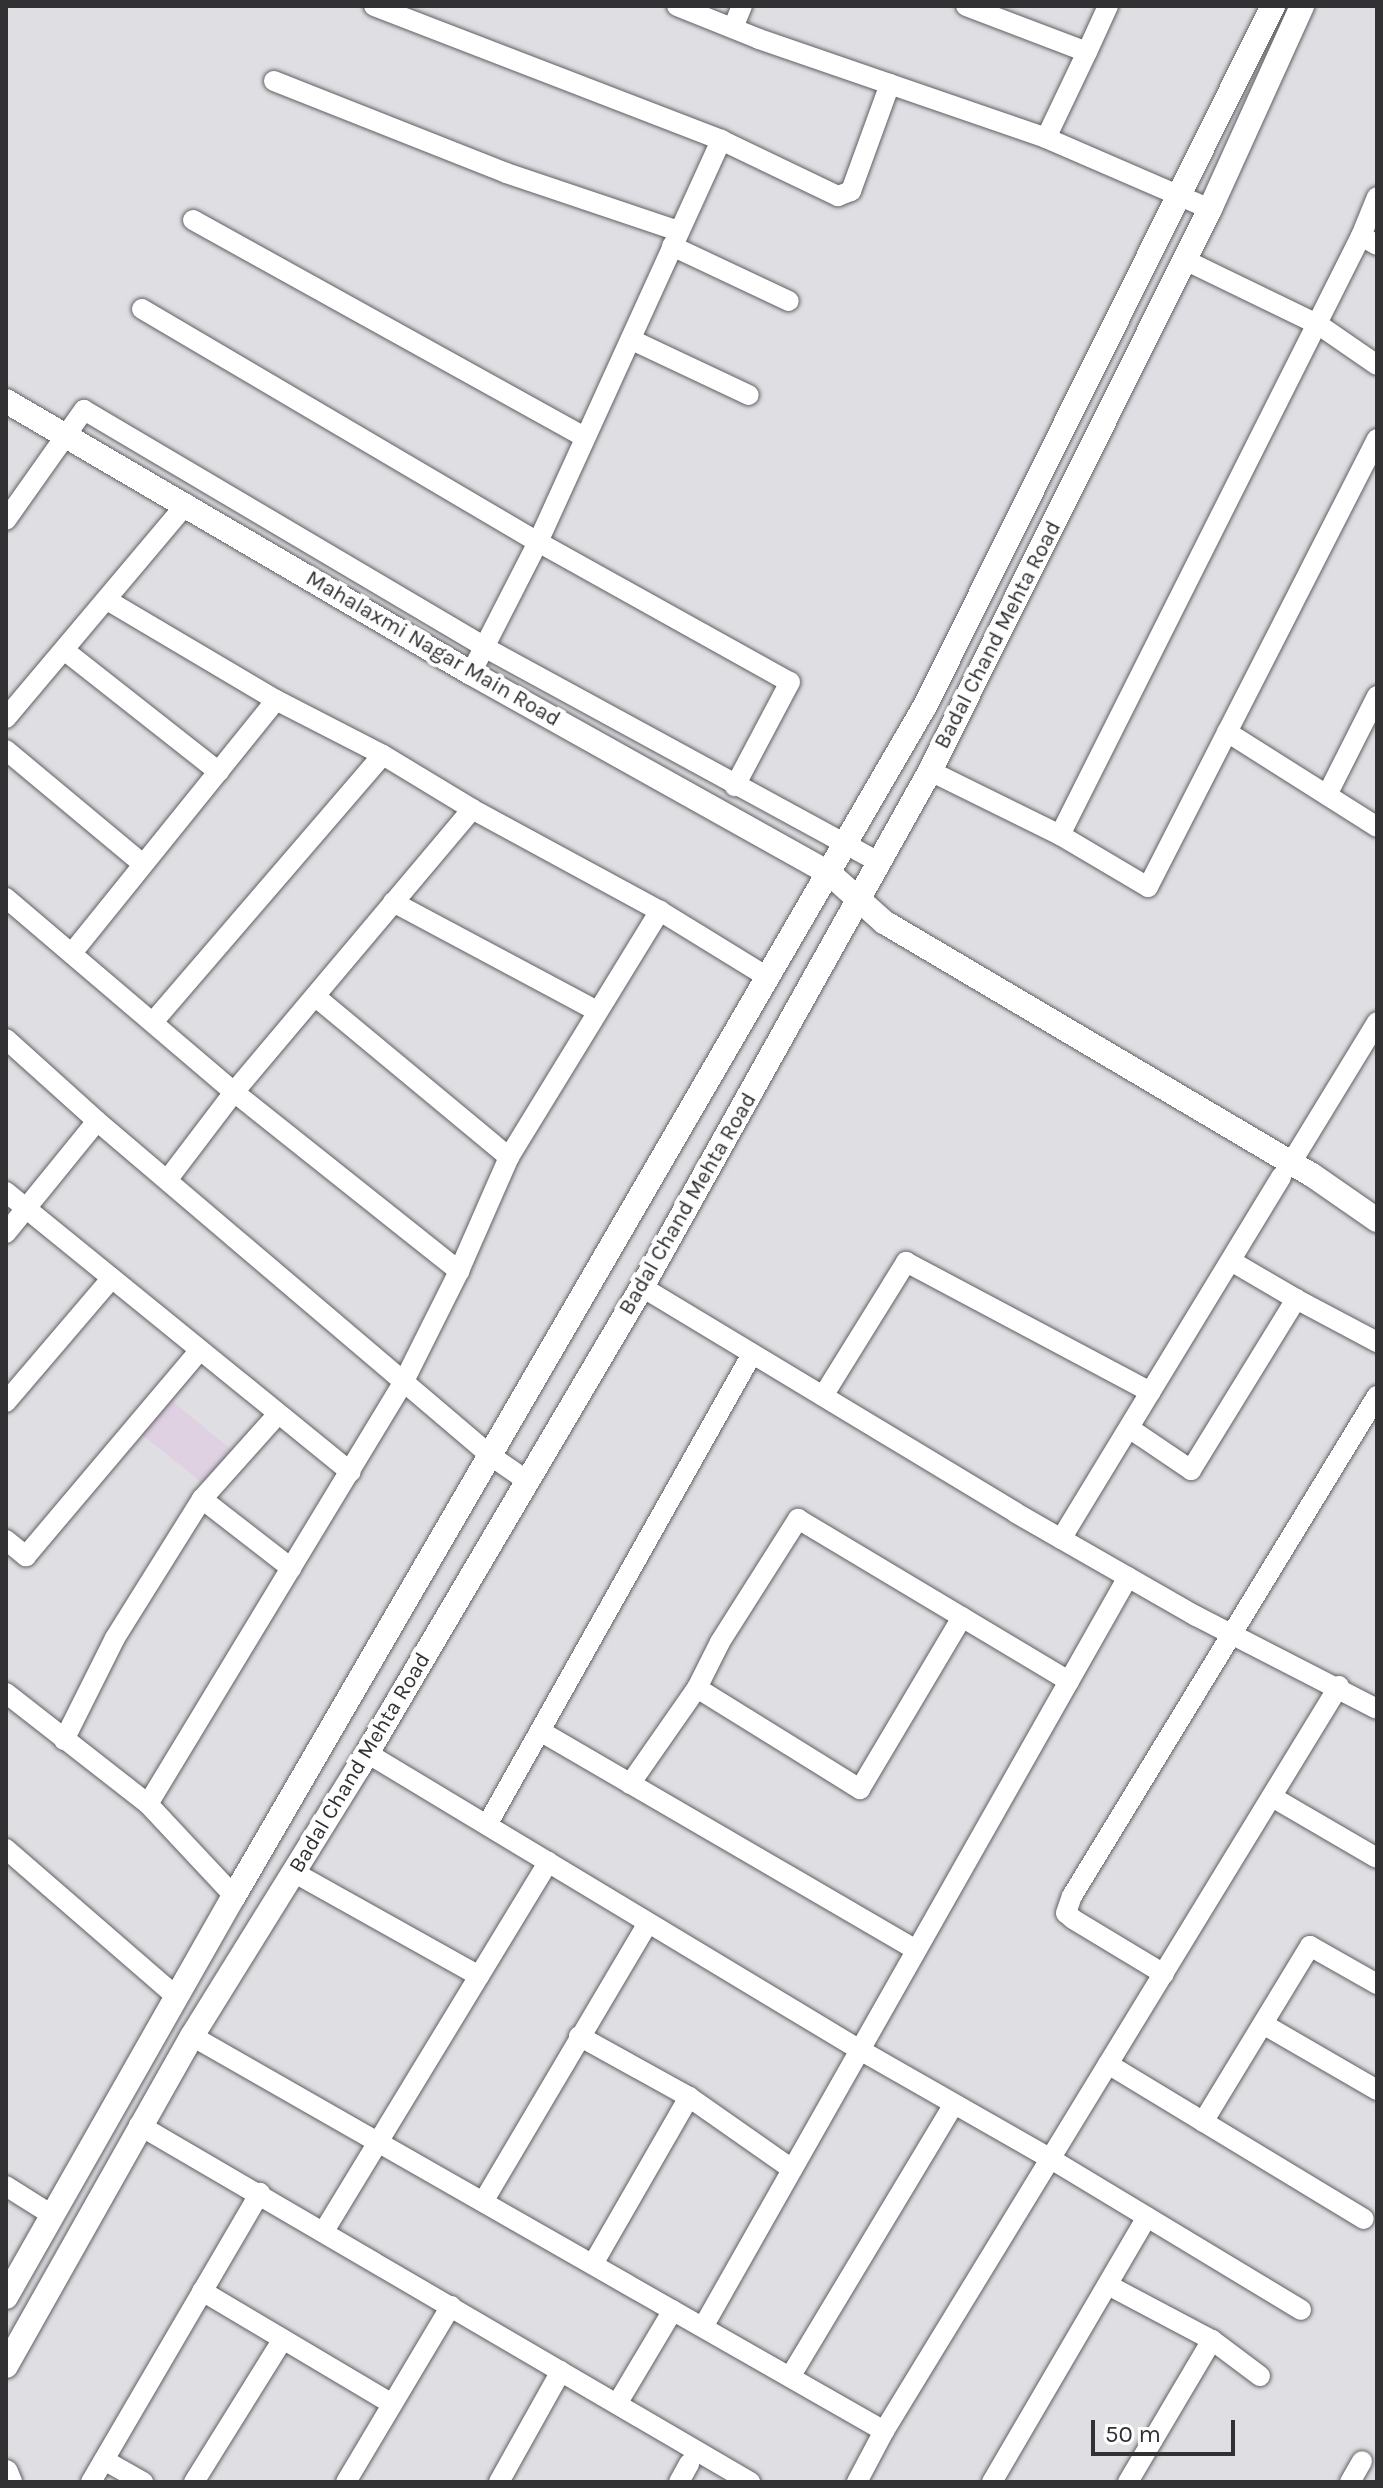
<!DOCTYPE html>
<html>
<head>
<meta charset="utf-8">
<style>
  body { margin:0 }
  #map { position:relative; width:1383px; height:2488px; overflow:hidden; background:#dfdfe3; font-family:Karla,sans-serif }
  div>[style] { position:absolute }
  .education>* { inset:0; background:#dfd0e2 }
  .roads { filter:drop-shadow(0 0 2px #606064) drop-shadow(0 0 2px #606064) }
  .minor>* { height:20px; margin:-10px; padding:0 10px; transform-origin:10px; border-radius:10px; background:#fff }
  .tertiary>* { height:24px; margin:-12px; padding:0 12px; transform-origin:12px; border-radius:12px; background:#fff }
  span { translate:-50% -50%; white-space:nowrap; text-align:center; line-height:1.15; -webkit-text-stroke:8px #fff; paint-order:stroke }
  .street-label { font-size:22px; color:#313133 }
  .frame { position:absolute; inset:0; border:8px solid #313133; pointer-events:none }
  .scale { position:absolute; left:1091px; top:2420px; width:144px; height:36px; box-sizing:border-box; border:4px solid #313133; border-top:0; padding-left:10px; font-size:24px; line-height:28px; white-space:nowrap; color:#313133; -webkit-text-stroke:6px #fff; paint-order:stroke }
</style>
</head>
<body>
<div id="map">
  <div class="education">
    <i style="clip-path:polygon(166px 1396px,232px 1450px,206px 1486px,140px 1433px)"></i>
  </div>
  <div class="roads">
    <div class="minor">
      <i style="left:374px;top:6px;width:372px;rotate:21.1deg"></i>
      <i style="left:721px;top:140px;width:130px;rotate:25.6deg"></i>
      <i style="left:838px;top:196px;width:14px;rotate:-21deg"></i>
      <i style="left:851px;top:191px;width:114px;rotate:-70deg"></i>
      <i style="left:677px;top:6px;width:88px;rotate:21.9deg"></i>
      <i style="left:759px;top:39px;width:304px;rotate:19deg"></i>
      <i style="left:1046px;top:138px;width:179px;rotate:23.4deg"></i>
      <i style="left:966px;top:6px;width:129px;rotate:20.8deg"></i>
      <i style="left:1087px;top:52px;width:51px;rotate:-65.5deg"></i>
      <i style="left:733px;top:28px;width:24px;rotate:-68deg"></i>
      <i style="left:274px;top:81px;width:250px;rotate:21.6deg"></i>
      <i style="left:506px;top:173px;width:182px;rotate:18.6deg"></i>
      <i style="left:1046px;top:138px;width:95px;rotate:-64.5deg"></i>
      <i style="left:193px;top:220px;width:448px;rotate:29deg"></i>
      <i style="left:1361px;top:236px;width:42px;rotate:-67.7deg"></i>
      <i style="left:672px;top:246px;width:129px;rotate:25.2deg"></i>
      <i style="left:1185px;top:260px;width:149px;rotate:25.9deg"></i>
      <i style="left:1319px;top:325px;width:70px;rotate:34.6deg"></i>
      <i style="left:142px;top:309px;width:459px;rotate:30.5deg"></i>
      <i style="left:538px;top:542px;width:288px;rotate:29.1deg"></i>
      <i style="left:790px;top:682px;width:118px;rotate:117.9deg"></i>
      <i style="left:632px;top:340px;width:129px;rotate:25.2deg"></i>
      <i style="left:6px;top:520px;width:135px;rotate:-54.7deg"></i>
      <i style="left:84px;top:410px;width:467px;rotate:30.6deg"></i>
      <i style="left:486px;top:648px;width:447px;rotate:28.6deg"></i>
      <i style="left:107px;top:600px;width:196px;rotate:30.6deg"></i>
      <i style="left:276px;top:700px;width:120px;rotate:27.2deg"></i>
      <i style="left:383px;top:755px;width:104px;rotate:31.2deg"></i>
      <i style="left:472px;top:809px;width:214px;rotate:28.5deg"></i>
      <i style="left:660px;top:911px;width:128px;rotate:31.6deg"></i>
      <i style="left:64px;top:650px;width:197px;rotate:38.2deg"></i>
      <i style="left:471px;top:673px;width:147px;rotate:-62.9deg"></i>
      <i style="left:538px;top:542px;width:442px;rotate:-65.5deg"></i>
      <i style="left:6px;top:718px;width:280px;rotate:-49.9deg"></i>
      <i style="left:1227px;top:732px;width:178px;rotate:32.3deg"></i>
      <i style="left:6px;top:750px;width:178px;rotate:39.8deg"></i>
      <i style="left:930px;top:771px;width:145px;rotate:26.2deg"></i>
      <i style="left:1060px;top:835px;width:102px;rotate:30.6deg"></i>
      <i style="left:1148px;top:887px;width:503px;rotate:-62.93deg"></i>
      <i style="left:1327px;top:795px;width:111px;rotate:-63.2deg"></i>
      <i style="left:1060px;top:835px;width:670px;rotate:-63.32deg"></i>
      <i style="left:1361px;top:236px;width:18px;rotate:29deg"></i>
      <i style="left:6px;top:898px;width:299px;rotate:40.4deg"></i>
      <i style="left:234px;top:1092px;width:288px;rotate:38.5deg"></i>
      <i style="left:393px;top:902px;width:231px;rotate:28.1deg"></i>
      <i style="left:72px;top:953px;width:325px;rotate:-51.1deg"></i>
      <i style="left:316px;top:997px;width:251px;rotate:39.7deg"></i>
      <i style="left:153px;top:1022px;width:352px;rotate:-49.3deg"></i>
      <i style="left:6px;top:1039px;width:122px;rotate:42deg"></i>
      <i style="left:97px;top:1121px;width:517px;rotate:40.37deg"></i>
      <i style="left:491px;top:1456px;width:42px;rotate:34.4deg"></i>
      <i style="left:1291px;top:1163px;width:165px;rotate:-58.6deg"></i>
      <i style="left:168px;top:1179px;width:109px;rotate:-52.8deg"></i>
      <i style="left:234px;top:1092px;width:370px;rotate:-49.9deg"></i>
      <i style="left:6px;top:1192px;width:444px;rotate:39.1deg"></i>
      <i style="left:6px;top:1233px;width:144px;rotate:-50.9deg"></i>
      <i style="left:642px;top:1287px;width:437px;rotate:31.1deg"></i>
      <i style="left:1016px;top:1513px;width:207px;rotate:29.8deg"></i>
      <i style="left:1196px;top:1616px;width:203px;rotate:27.2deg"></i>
      <i style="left:1296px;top:1299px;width:92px;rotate:28deg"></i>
      <i style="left:823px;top:1396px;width:158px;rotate:-58.2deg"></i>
      <i style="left:906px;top:1262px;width:277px;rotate:28deg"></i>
      <i style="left:6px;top:1402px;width:162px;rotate:-49.5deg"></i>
      <i style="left:1129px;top:1428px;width:75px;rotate:34.1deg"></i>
      <i style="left:1191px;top:1470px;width:201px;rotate:-58.4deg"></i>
      <i style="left:1296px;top:1299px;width:75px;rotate:-149.7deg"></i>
      <i style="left:202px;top:1499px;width:113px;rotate:37.8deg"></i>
      <i style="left:1061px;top:1539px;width:424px;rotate:-58.7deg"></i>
      <i style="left:6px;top:1540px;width:26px;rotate:39deg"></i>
      <i style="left:26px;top:1556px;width:268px;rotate:-49.8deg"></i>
      <i style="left:697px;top:1688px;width:192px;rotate:31.8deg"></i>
      <i style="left:860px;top:1789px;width:200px;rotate:-59.3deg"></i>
      <i style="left:6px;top:1693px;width:180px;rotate:38deg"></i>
      <i style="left:148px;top:1804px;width:126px;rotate:46.9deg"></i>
      <i style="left:540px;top:1731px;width:435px;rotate:30.2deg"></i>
      <i style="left:64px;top:1740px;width:114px;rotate:-63.4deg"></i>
      <i style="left:115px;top:1638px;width:164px;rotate:-58deg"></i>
      <i style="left:202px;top:1499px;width:113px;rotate:-48.2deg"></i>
      <i style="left:367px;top:1753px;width:576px;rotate:31.07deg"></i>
      <i style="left:860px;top:2050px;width:220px;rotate:29.7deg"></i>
      <i style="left:1051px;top:2159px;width:292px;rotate:31.1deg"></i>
      <i style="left:630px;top:1784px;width:117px;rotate:-55.1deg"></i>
      <i style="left:697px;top:1688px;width:51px;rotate:-63.4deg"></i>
      <i style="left:720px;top:1642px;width:146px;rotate:-57.6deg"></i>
      <i style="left:798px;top:1519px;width:316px;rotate:30.9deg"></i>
      <i style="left:1272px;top:1797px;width:121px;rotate:30.2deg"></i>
      <i style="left:148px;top:1804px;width:497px;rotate:-58.8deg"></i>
      <i style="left:405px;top:1379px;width:121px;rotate:-63.4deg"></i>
      <i style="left:459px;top:1271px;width:124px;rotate:-66.3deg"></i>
      <i style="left:509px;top:1157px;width:289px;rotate:-58.5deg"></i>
      <i style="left:487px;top:1825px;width:540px;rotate:-60.64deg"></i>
      <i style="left:6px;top:1849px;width:226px;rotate:40.9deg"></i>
      <i style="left:295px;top:1873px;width:211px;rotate:29.2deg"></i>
      <i style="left:1164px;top:1974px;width:106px;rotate:-148.9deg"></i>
      <i style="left:1073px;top:1919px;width:9px;rotate:-139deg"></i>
      <i style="left:1066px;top:1913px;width:18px;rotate:-71deg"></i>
      <i style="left:1072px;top:1896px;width:586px;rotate:-58.62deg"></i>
      <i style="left:1263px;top:2024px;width:132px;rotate:30.1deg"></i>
      <i style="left:192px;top:2036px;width:797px;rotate:29.72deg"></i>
      <i style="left:579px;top:2036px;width:126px;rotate:29deg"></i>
      <i style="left:689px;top:2097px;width:126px;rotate:35deg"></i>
      <i style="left:1108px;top:2064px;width:299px;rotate:31.2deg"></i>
      <i style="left:1203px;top:2122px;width:206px;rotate:-58.7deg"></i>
      <i style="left:1310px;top:1946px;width:77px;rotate:29.6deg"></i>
      <i style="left:139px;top:2125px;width:708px;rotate:30.3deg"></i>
      <i style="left:6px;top:2186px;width:54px;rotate:32.2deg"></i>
      <i style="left:483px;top:2202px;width:324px;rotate:-59.4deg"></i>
      <i style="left:324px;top:2231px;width:432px;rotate:-58.7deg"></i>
      <i style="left:593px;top:2264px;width:193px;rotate:-60.1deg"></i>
      <i style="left:1108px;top:2285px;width:118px;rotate:27.9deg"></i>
      <i style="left:1212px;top:2340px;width:60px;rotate:36.9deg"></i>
      <i style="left:202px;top:2291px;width:221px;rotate:30.7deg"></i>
      <i style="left:703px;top:2327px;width:862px;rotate:-60.46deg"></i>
      <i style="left:790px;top:2377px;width:318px;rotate:-59deg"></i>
      <i style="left:617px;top:2404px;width:109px;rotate:-59.2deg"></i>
      <i style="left:104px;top:2460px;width:45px;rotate:29.4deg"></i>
      <i style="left:91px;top:2482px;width:335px;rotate:-59.7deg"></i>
      <i style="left:194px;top:2482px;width:168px;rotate:-58.1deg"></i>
      <i style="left:346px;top:2482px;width:205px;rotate:-59.2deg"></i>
      <i style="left:499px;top:2482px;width:127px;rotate:-60.8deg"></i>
      <i style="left:679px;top:2482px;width:21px;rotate:-61deg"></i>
      <i style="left:857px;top:2482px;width:58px;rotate:-62.1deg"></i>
      <i style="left:884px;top:2431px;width:873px;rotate:-58.59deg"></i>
      <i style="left:992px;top:2482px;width:307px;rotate:-59.7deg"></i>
      <i style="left:1128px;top:2482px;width:165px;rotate:-59.4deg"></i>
      <i style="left:1350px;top:2482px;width:24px;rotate:-60deg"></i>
    </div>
    <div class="tertiary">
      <i style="left:6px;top:401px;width:539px;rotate:30.33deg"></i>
      <i style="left:471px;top:673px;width:410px;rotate:29.2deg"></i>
      <i style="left:829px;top:873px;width:74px;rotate:41.7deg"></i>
      <i style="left:884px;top:922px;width:497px;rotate:30.6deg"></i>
      <i style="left:1312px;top:1175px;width:79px;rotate:34.7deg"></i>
      <i style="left:6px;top:2297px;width:461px;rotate:-60.4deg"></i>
      <i style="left:234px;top:1896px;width:1376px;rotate:-59.86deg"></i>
      <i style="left:925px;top:706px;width:782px;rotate:-63.57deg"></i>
      <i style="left:6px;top:2366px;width:379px;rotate:-60.6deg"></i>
      <i style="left:192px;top:2036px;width:317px;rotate:-58.2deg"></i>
      <i style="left:359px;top:1767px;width:557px;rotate:-59.48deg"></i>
      <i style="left:642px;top:1287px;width:591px;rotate:-60.83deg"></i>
      <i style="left:930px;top:771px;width:628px;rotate:-63.52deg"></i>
      <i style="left:1210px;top:209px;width:223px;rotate:-65.6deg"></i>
      <i style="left:6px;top:2472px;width:11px;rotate:68deg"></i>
    </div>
  </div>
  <div class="street-label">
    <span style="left:998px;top:635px;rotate:-63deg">Badal Chand Mehta Road</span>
    <span style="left:433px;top:649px;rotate:30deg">Mahalaxmi Nagar Main Road</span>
    <span style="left:688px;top:1204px;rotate:-60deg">Badal Chand Mehta Road</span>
    <span style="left:360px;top:1763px;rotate:-59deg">Badal Chand Mehta Road</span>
  </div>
  <div class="frame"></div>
  <div class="scale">50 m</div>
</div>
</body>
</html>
